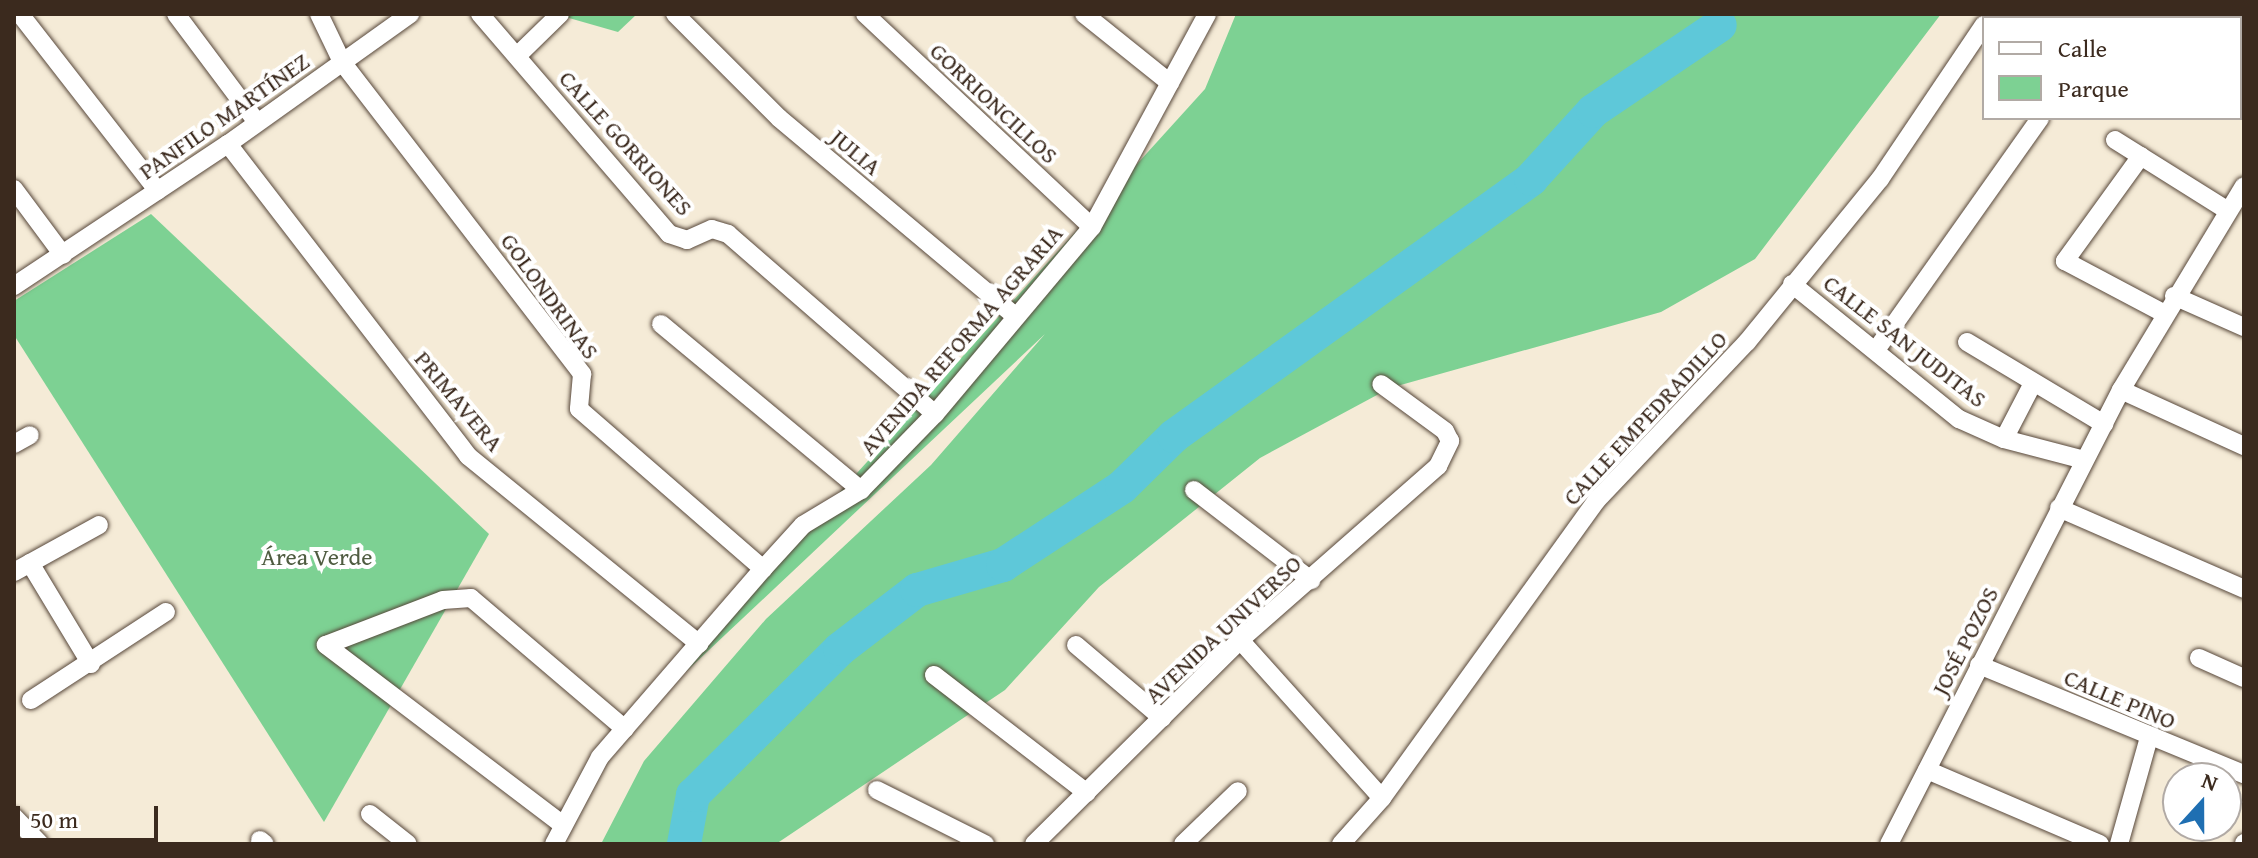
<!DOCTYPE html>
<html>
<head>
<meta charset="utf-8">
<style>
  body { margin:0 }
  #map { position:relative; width:2258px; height:858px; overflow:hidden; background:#f5ebd7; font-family:"Gentium Book Plus",serif }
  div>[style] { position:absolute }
  .green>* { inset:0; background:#7dd193 }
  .river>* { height:34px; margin:-17px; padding:0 17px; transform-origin:17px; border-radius:17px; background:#5ec8d9 }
  .roads { filter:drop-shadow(0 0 2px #57473a) drop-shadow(0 0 2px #57473a) }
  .minor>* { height:18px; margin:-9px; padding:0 9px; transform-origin:9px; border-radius:9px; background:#fff }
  span { translate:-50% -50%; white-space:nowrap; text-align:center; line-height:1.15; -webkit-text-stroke:8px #fff; paint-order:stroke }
  .street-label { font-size:24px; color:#3b2a1e }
  .park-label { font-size:24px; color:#4f5c41 }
  .frame { position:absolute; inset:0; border:16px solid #3b2a1e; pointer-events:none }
  .legend { position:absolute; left:1982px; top:16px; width:260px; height:104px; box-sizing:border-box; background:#fff; border:2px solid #b1aaa5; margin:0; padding:10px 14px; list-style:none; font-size:24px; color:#3b2a1e }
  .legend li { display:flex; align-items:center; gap:16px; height:40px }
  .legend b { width:40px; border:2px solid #b1aaa5 }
  .north { position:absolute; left:2162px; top:762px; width:80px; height:80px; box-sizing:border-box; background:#fff; border:2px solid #b1aaa5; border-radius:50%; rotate:21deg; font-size:22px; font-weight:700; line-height:32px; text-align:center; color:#3b2a1e }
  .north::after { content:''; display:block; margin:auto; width:28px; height:36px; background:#1f6fb2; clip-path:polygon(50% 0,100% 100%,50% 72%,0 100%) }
  .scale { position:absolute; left:16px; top:806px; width:142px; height:36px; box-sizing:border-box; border:4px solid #3b2a1e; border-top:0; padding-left:10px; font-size:24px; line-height:28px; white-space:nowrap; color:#3b2a1e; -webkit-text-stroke:6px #fff; paint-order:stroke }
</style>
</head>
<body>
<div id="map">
  <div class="green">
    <i style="clip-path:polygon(555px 14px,637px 14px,618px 32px)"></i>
    <i style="clip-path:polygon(1236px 14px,1941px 14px,1755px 259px,1661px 312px,1390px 388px,1260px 458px,1099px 587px,1005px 690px,776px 844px,601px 844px,644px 761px,766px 619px,931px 465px,1045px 334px,625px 729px,1205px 89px)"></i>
    <i style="clip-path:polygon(151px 214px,489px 534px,324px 822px,14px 335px,14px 301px)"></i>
  </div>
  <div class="river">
    <i style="left:684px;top:844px;width:50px;rotate:-79.6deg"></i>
    <i style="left:693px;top:795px;width:207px;rotate:-44.8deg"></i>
    <i style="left:840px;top:649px;width:97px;rotate:-37.5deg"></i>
    <i style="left:917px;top:590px;width:90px;rotate:-16.2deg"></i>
    <i style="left:1003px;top:565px;width:142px;rotate:-33.2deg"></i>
    <i style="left:1122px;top:487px;width:73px;rotate:-44.4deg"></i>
    <i style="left:1174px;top:436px;width:440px;rotate:-35.7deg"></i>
    <i style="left:1531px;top:179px;width:92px;rotate:-47.6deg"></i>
    <i style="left:1593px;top:111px;width:153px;rotate:-34.1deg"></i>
  </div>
  <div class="roads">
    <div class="minor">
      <i style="left:20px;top:14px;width:224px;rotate:52.1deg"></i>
      <i style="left:176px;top:14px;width:134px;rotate:53.2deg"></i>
      <i style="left:319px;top:14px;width:53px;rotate:64.4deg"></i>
      <i style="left:342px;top:62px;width:394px;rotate:52.4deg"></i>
      <i style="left:582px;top:374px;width:35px;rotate:95deg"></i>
      <i style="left:579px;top:409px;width:244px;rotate:41deg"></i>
      <i style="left:480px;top:14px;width:290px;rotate:49.3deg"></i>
      <i style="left:669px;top:234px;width:19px;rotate:18deg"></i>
      <i style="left:687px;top:240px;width:27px;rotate:-24deg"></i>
      <i style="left:712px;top:229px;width:17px;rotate:17deg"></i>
      <i style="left:728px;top:234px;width:274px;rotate:41deg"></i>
      <i style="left:675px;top:14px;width:147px;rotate:45deg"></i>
      <i style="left:779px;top:118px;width:308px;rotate:40deg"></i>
      <i style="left:865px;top:14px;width:311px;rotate:43.2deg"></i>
      <i style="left:1084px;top:14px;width:110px;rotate:38.7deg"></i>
      <i style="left:2110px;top:18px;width:5px;rotate:-53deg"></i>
      <i style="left:517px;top:56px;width:60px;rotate:-44.3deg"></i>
      <i style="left:2240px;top:75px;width:5px;rotate:37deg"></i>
      <i style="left:2115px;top:140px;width:133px;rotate:32.1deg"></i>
      <i style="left:228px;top:144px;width:394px;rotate:52.4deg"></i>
      <i style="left:468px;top:456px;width:298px;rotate:39.1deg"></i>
      <i style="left:2141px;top:156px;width:130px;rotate:125.9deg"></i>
      <i style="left:2065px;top:261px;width:113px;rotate:27.9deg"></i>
      <i style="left:14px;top:189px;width:82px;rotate:53.4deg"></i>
      <i style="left:1792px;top:284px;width:215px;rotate:39deg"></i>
      <i style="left:1959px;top:419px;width:49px;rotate:24deg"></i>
      <i style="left:2004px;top:439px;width:83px;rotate:14.7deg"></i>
      <i style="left:14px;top:286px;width:257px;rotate:-33.6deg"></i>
      <i style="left:228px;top:144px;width:224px;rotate:-35.5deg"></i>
      <i style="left:2174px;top:296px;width:77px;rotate:23.9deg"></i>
      <i style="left:661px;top:324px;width:260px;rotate:39.7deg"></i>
      <i style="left:1967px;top:342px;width:160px;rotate:30.9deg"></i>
      <i style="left:1876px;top:350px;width:284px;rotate:-54.7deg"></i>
      <i style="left:2121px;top:390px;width:135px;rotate:24.5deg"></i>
      <i style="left:2004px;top:439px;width:63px;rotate:-62.6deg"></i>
      <i style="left:14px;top:444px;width:18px;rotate:-29deg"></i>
      <i style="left:1194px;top:490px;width:148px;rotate:37.6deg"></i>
      <i style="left:2059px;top:508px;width:202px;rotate:23.6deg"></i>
      <i style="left:30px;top:563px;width:118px;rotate:58.9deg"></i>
      <i style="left:14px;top:572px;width:97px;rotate:-28.9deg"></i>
      <i style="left:1240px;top:640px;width:212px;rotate:48.1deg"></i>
      <i style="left:1076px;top:645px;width:113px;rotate:40.3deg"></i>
      <i style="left:2199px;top:658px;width:49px;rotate:24deg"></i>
      <i style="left:1979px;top:665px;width:287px;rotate:22.4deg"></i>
      <i style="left:934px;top:675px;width:193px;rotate:37.6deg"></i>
      <i style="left:31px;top:700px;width:161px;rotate:-33.1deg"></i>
      <i style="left:1927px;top:770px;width:188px;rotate:23.2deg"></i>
      <i style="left:877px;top:790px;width:121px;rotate:26.6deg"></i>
      <i style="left:370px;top:814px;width:48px;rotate:38.3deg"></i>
      <i style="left:14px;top:817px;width:37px;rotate:46deg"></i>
      <i style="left:563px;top:825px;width:298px;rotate:-142.8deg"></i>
      <i style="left:326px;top:645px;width:125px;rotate:-21deg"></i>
      <i style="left:443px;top:600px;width:28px;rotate:-4deg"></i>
      <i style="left:471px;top:598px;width:202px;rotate:40.4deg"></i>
      <i style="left:260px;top:840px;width:6px;rotate:39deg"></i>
      <i style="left:554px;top:844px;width:98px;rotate:-62.1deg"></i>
      <i style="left:600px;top:757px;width:249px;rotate:-49.1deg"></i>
      <i style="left:763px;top:569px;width:59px;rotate:-47.7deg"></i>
      <i style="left:803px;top:525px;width:68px;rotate:-31.1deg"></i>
      <i style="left:861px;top:490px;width:106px;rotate:-45.8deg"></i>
      <i style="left:935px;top:414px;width:244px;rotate:-50deg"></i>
      <i style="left:1092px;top:227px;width:242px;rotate:-61.6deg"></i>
      <i style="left:1034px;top:844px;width:290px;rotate:-44.7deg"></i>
      <i style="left:1240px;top:640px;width:264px;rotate:-41.3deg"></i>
      <i style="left:1438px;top:466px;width:28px;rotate:-64deg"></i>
      <i style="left:1450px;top:441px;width:11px;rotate:-117deg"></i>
      <i style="left:1445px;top:431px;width:79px;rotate:-143.7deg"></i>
      <i style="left:1183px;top:844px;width:76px;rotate:-43.9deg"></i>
      <i style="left:1341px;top:844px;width:62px;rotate:-48.3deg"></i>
      <i style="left:1382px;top:798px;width:366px;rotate:-54.2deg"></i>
      <i style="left:1596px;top:501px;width:219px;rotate:-46.5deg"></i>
      <i style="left:1747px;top:342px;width:210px;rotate:-50.8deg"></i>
      <i style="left:1880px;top:179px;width:186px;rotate:-56deg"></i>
      <i style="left:1889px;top:844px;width:510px;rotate:-62.93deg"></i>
      <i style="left:2121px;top:390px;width:238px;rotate:-58.9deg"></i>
      <i style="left:2119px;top:844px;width:111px;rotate:-74.3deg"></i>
      <i style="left:2244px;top:844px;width:1px;rotate:-90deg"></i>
    </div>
  </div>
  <div class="street-label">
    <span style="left:994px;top:103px;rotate:43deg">GORRIONCILLOS</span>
    <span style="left:224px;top:116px;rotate:-35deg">PANFILO MARTÍNEZ</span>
    <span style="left:626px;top:143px;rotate:48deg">CALLE GORRIONES</span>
    <span style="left:856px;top:152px;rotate:40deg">JULIA</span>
    <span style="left:550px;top:296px;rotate:54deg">GOLONDRINAS</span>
    <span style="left:961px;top:340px;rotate:-49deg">AVENIDA REFORMA AGRARIA</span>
    <span style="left:1905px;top:341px;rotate:38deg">CALLE SAN JUDITAS</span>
    <span style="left:459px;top:401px;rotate:50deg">PRIMAVERA</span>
    <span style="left:1645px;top:418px;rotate:-47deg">CALLE EMPEDRADILLO</span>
    <span style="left:1223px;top:629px;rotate:-43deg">AVENIDA UNIVERSO</span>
    <span style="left:1965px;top:641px;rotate:-63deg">JOSÉ POZOS</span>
    <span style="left:2120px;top:699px;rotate:23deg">CALLE PINO</span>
  </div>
  <div class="park-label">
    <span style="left:317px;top:557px">Área Verde</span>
  </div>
  <div class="frame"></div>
  <ul class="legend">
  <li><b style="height:10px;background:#fff"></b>Calle</li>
  <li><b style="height:22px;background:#7dd193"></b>Parque</li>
  </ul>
  <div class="north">N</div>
  <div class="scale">50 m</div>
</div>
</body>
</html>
